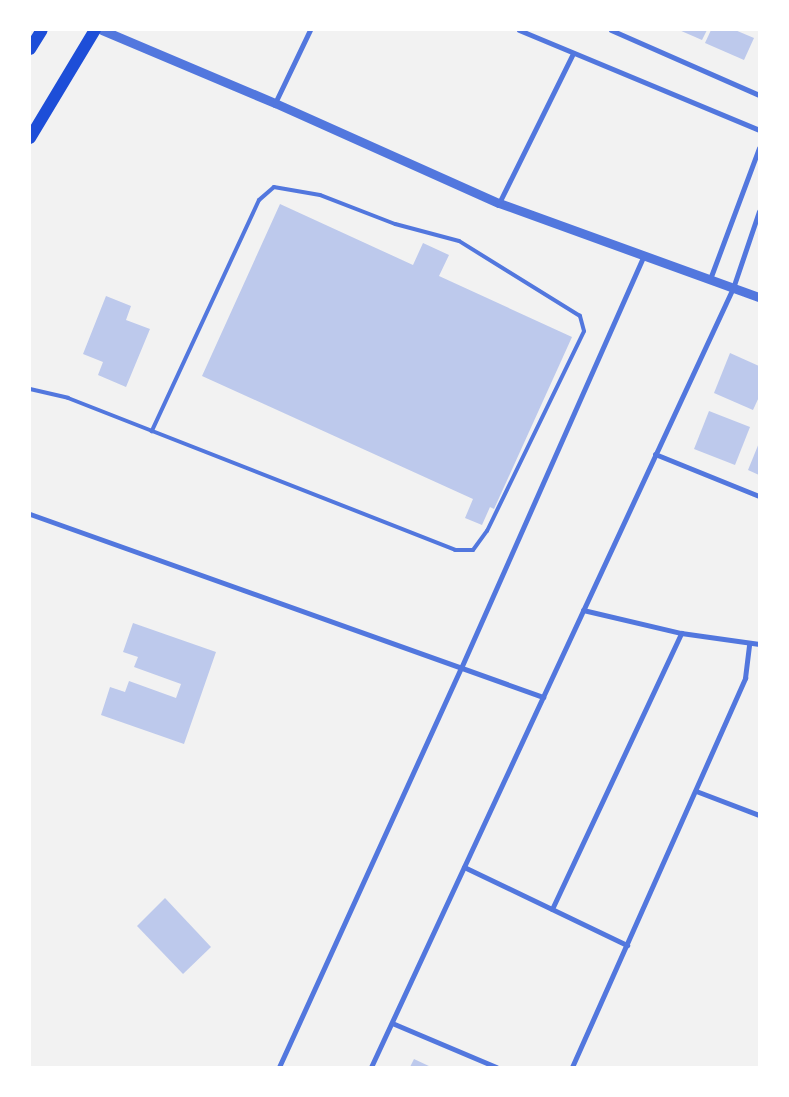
<!DOCTYPE html>
<html>
<head>
<meta charset="utf-8">
<style>
  body { margin:0 }
  #map { position:relative; width:789px; height:1097px; overflow:hidden; background:#f2f2f2; font-family:"Work Sans",sans-serif }
  div>[style] { position:absolute }
  .building>* { inset:0; background:#bdc9ec }
  .service>* { height:4px; margin:-2px; padding:0 2px; transform-origin:2px; border-radius:2px; background:#5277de }
  .minor>* { height:5px; margin:-2.5px; padding:0 2.5px; transform-origin:2.5px; border-radius:2.5px; background:#5277de }
  .tertiary>* { height:9px; margin:-4.5px; padding:0 4.5px; transform-origin:4.5px; border-radius:4.5px; background:#5277de }
  .primary>* { height:12px; margin:-6px; padding:0 6px; transform-origin:6px; border-radius:6px; background:#1d4ed8 }
  span { translate:-50% -50%; white-space:nowrap; text-align:center; line-height:1.15; -webkit-text-stroke:5px #fff; paint-order:stroke }
  .frame { position:absolute; inset:0; border:31px solid #fff; pointer-events:none }
</style>
</head>
<body>
<div id="map">
  <div class="building">
    <i style="clip-path:polygon(679px 30px,707px 30px,702px 40px)"></i>
    <i style="clip-path:polygon(711px 30px,735px 30px,754px 38px,744px 60px,705px 43px)"></i>
    <i style="clip-path:polygon(280px 204px,413px 265px,423px 243px,449px 255px,439px 276px,572px 337px,494px 509px,490px 507px,482px 525px,465px 518px,473px 499px,202px 376px)"></i>
    <i style="clip-path:polygon(106px 296px,131px 306px,126px 320px,150px 329px,126px 387px,98px 375px,103px 362px,83px 354px)"></i>
    <i style="clip-path:polygon(730px 353px,759px 366px,759px 397px,753px 410px,714px 393px)"></i>
    <i style="clip-path:polygon(709px 411px,750px 427px,735px 465px,694px 449px)"></i>
    <i style="clip-path:polygon(759px 443px,759px 475px,748px 470px)"></i>
    <i style="clip-path:polygon(133px 623px,216px 652px,184px 744px,101px 715px,110px 687px,125px 692px,129px 681px,176px 698px,181px 684px,134px 667px,138px 657px,123px 652px)"></i>
    <i style="clip-path:polygon(165px 898px,211px 947px,183px 974px,137px 926px)"></i>
    <i style="clip-path:polygon(414px 1059px,431px 1067px,410px 1067px)"></i>
  </div>
  <div class="service">
    <i style="left:30px;top:389px;width:39px;rotate:13deg"></i>
    <i style="left:68px;top:398px;width:416px;rotate:21.4deg"></i>
    <i style="left:455px;top:550px;width:18px"></i>
    <i style="left:473px;top:550px;width:24px;rotate:-54deg"></i>
    <i style="left:487px;top:531px;width:222px;rotate:-64.1deg"></i>
    <i style="left:584px;top:331px;width:16px;rotate:-105deg"></i>
    <i style="left:580px;top:316px;width:142px;rotate:-148.2deg"></i>
    <i style="left:459px;top:241px;width:66px;rotate:-165.1deg"></i>
    <i style="left:395px;top:224px;width:80px;rotate:-158.9deg"></i>
    <i style="left:320px;top:195px;width:47px;rotate:-170.1deg"></i>
    <i style="left:274px;top:187px;width:20px;rotate:139deg"></i>
    <i style="left:259px;top:200px;width:255px;rotate:114.9deg"></i>
  </div>
  <div class="minor">
    <i style="left:519px;top:30px;width:260px;rotate:22.6deg"></i>
    <i style="left:611px;top:30px;width:162px;rotate:23.7deg"></i>
    <i style="left:275px;top:103px;width:81px;rotate:-64.4deg"></i>
    <i style="left:499px;top:203px;width:167px;rotate:-63.7deg"></i>
    <i style="left:710px;top:279px;width:140px;rotate:-69.5deg"></i>
    <i style="left:655px;top:454px;width:112px;rotate:22deg"></i>
    <i style="left:30px;top:514px;width:545px;rotate:19.63deg"></i>
    <i style="left:583px;top:610px;width:101px;rotate:13.2deg"></i>
    <i style="left:681px;top:633px;width:79px;rotate:8deg"></i>
    <i style="left:696px;top:791px;width:67px;rotate:20.9deg"></i>
    <i style="left:464px;top:867px;width:181px;rotate:25.6deg"></i>
    <i style="left:552px;top:909px;width:305px;rotate:-64.9deg"></i>
    <i style="left:392px;top:1023px;width:113px;rotate:22.9deg"></i>
    <i style="left:279px;top:1067px;width:439px;rotate:-65.5deg"></i>
    <i style="left:461px;top:668px;width:452px;rotate:-66.1deg"></i>
    <i style="left:371px;top:1067px;width:859px;rotate:-65.08deg"></i>
    <i style="left:733px;top:288px;width:81px;rotate:-71.3deg"></i>
    <i style="left:572px;top:1067px;width:426px;rotate:-66deg"></i>
    <i style="left:745px;top:678px;width:34px;rotate:-83deg"></i>
  </div>
  <div class="tertiary">
    <i style="left:102px;top:30px;width:188px;rotate:22.9deg"></i>
    <i style="left:275px;top:103px;width:245px;rotate:24.1deg"></i>
    <i style="left:499px;top:203px;width:276px;rotate:19.9deg"></i>
  </div>
  <div class="primary">
    <i style="left:30px;top:49px;width:22px;rotate:-58deg"></i>
    <i style="left:30px;top:138px;width:126px;rotate:-59deg"></i>
  </div>
  <div class="frame"></div>
</div>
</body>
</html>
